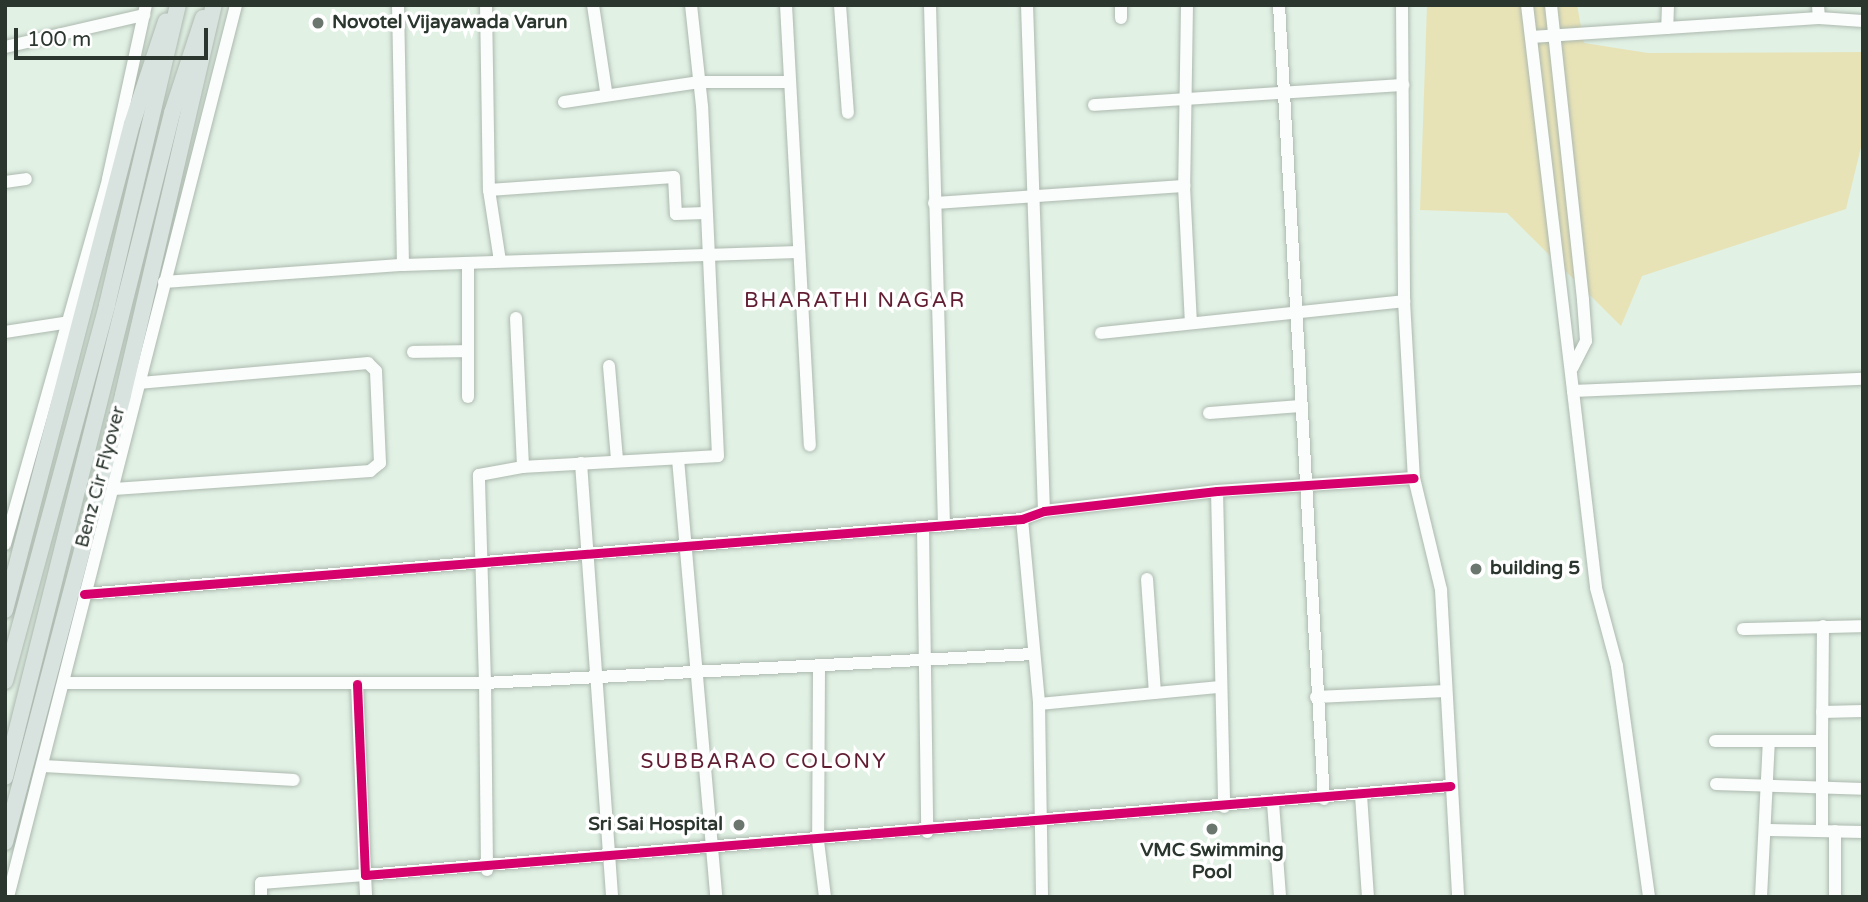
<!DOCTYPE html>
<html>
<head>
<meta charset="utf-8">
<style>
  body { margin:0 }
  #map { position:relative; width:1868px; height:902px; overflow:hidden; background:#e1f1e4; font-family:"Varela Round",sans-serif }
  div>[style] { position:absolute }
  .green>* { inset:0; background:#e8e3b7 }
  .roads { filter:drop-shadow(0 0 2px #adb9af) drop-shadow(0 0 2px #adb9af) }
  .minor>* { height:12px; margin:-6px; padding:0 6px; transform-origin:6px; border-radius:6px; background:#fafdfb }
  .major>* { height:16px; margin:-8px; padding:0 8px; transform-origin:8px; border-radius:8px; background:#d8e3e0 }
  .cycleway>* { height:9px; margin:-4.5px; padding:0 4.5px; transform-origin:4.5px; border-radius:4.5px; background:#d6006c }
  .dots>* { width:19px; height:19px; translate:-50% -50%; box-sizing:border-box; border:4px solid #fff; border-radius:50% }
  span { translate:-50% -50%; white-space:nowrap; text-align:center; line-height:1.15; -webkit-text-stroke:7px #fff; paint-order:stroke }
  .poi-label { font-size:19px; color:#2b362e; font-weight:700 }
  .left { translate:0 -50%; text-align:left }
  .right { translate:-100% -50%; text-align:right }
  .street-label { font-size:19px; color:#2b362e }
  .neighbourhood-label { font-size:21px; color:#611d32; letter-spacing:2px }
  .frame { position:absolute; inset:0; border:7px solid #2b362e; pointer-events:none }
  .scale { position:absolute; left:14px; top:28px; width:194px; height:32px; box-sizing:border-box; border:4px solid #2b362e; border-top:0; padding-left:9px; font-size:21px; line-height:24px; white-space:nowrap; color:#2b362e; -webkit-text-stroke:5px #fff; paint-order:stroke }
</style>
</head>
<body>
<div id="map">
  <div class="green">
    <i style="clip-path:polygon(1427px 5px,1577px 5px,1584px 43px,1648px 53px,1863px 52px,1863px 139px,1846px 209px,1642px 276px,1621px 326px,1507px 213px,1420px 210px)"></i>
  </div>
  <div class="roads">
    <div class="minor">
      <i style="left:398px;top:5px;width:260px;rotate:88.9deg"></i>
      <i style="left:486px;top:5px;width:185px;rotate:89.1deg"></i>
      <i style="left:489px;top:190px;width:72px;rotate:81.2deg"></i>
      <i style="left:593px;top:5px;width:87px;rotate:81.4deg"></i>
      <i style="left:786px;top:5px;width:441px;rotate:86.9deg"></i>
      <i style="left:840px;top:5px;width:108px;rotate:85.8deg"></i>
      <i style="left:930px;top:5px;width:521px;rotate:88.46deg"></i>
      <i style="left:1027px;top:5px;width:506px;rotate:88.08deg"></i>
      <i style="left:1121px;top:5px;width:13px;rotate:90deg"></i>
      <i style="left:1187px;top:5px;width:181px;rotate:90.9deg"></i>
      <i style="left:1184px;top:186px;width:137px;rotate:87.1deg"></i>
      <i style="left:1279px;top:5px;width:795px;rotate:86.76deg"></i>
      <i style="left:1402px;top:5px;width:296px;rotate:89.6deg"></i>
      <i style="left:1404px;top:301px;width:177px;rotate:86.8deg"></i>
      <i style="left:1414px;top:478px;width:115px;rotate:76.4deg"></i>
      <i style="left:1441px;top:590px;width:307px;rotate:86.8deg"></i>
      <i style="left:1527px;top:5px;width:389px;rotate:83.2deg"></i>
      <i style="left:1573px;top:391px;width:290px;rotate:-2.4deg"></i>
      <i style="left:1551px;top:5px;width:297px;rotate:83.8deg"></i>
      <i style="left:1583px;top:300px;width:41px;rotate:85.8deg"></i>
      <i style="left:1586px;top:341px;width:30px;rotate:117deg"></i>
      <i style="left:1668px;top:5px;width:23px;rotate:92deg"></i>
      <i style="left:1667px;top:28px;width:152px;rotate:-3.8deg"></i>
      <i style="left:1818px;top:5px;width:13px;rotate:86deg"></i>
      <i style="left:1819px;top:18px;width:44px;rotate:3.9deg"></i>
      <i style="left:1531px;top:37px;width:136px;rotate:-3.8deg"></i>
      <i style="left:5px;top:47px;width:143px;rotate:-13deg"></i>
      <i style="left:564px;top:102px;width:137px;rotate:-8.4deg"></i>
      <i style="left:700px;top:82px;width:90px"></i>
      <i style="left:1094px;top:105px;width:310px;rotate:-3.7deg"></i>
      <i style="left:5px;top:182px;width:21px;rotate:-8deg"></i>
      <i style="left:489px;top:190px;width:185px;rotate:-4deg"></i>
      <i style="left:674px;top:177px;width:37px;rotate:87deg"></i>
      <i style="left:676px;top:214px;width:29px;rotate:-2deg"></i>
      <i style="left:934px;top:203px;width:251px;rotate:-3.9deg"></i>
      <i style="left:468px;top:265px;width:132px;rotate:90deg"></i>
      <i style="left:164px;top:282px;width:240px;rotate:-4.1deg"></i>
      <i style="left:403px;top:265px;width:395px;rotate:-1.9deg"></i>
      <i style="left:516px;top:318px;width:149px;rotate:87.3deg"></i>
      <i style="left:5px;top:332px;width:59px;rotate:-8.8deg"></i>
      <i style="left:1101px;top:333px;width:305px;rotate:-6deg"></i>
      <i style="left:413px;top:352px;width:55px;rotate:-1deg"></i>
      <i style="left:609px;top:366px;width:94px;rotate:85.1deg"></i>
      <i style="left:1573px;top:391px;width:198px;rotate:83.3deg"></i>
      <i style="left:1596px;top:588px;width:81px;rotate:74.9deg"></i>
      <i style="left:1617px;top:666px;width:233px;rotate:82.1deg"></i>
      <i style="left:1209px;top:413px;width:92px;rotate:-4.4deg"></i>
      <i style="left:678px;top:459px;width:440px;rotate:85deg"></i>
      <i style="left:581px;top:463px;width:435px;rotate:85.9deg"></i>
      <i style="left:114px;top:489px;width:257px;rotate:-4deg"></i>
      <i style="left:370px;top:471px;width:13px;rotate:-39deg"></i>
      <i style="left:380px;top:463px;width:92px;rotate:-92.5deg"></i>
      <i style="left:376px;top:371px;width:11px;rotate:-135deg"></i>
      <i style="left:368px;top:363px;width:228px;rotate:175deg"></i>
      <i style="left:1217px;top:491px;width:316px;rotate:88.7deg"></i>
      <i style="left:1022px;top:519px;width:186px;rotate:84.7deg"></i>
      <i style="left:1039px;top:704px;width:193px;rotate:89.1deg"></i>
      <i style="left:923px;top:527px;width:305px;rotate:89.2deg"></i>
      <i style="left:5px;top:544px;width:379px;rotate:-74.2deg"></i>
      <i style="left:108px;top:179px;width:178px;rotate:-77.7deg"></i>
      <i style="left:1147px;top:579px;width:114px;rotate:86deg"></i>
      <i style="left:84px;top:594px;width:941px;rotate:-4.57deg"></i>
      <i style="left:1022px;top:519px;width:23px;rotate:-20deg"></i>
      <i style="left:1044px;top:511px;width:174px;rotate:-6.6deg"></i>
      <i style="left:1217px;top:491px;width:197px;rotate:-3.8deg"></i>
      <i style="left:1743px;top:629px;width:120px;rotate:-1.4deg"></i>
      <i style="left:819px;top:668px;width:173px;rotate:90.3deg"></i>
      <i style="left:818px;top:841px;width:56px;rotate:82.9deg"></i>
      <i style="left:64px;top:683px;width:421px"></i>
      <i style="left:485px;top:683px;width:208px;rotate:-91.7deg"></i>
      <i style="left:479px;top:475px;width:45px;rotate:-10.3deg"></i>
      <i style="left:523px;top:467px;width:195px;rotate:-3.2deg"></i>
      <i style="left:718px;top:456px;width:350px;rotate:-92.6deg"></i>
      <i style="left:702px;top:106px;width:102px;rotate:-96.2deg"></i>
      <i style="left:357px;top:684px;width:191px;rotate:87.6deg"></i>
      <i style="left:365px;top:875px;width:1089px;rotate:-4.69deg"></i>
      <i style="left:1316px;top:697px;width:130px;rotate:-2.6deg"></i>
      <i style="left:1039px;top:704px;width:182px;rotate:-5.4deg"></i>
      <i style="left:1822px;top:712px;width:41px;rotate:-1.4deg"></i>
      <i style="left:1715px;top:741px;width:107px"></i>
      <i style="left:1822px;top:741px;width:115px;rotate:-89.5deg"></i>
      <i style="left:45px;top:766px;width:249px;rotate:3.2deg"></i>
      <i style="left:1716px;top:784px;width:147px;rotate:1.9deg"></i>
      <i style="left:1361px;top:795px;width:102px;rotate:86.1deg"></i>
      <i style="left:1273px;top:803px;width:94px;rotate:85.7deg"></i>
      <i style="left:1769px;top:830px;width:94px;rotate:1.2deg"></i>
      <i style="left:1822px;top:831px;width:90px;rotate:-90deg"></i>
      <i style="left:1835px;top:831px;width:66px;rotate:90deg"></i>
      <i style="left:487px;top:870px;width:187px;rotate:-90.6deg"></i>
      <i style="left:485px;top:683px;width:548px;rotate:-3.03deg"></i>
      <i style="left:8px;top:897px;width:921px;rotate:-75.66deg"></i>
      <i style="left:261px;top:897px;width:14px;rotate:-90deg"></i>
      <i style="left:261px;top:883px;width:104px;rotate:-4.4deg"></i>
      <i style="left:365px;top:875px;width:22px;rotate:87deg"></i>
      <i style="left:1761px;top:897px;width:156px;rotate:-87.1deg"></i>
    </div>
    <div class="major">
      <i style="left:5px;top:610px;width:502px;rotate:-75.36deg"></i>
      <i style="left:132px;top:124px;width:108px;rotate:-71.7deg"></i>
      <i style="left:5px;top:681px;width:390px;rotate:-74.8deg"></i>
      <i style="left:107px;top:305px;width:308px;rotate:-76.7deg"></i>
      <i style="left:5px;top:777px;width:685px;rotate:-75.88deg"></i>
      <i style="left:172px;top:113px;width:100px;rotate:-71.9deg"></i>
      <i style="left:5px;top:842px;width:462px;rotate:-75.2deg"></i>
      <i style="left:123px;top:395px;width:400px;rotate:-76.9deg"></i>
    </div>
  </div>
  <div class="cycleway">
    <i style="left:84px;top:594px;width:941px;rotate:-4.57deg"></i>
    <i style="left:1022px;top:519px;width:23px;rotate:-20deg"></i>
    <i style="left:1044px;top:511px;width:174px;rotate:-6.6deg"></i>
    <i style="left:1217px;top:491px;width:197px;rotate:-3.8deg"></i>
    <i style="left:357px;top:684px;width:191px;rotate:87.6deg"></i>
    <i style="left:365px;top:875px;width:1089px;rotate:-4.69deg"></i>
  </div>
  <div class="dots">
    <i style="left:318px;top:23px;background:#6b776e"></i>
    <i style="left:1476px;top:569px;background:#6b776e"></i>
    <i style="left:739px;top:825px;background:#6b776e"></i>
    <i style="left:1212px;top:829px;background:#6b776e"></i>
  </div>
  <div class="poi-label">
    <span class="left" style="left:332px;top:23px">Novotel Vijayawada Varun</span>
    <span class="left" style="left:1490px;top:569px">building 5</span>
    <span class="right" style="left:723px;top:825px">Sri Sai Hospital</span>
    <span style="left:1212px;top:862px">VMC Swimming<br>Pool</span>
  </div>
  <div class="street-label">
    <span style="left:101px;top:477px;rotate:-75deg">Benz Cir Flyover</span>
  </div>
  <div class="neighbourhood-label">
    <span style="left:855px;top:301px">BHARATHI NAGAR</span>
    <span style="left:764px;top:762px">SUBBARAO COLONY</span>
  </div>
  <div class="frame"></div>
  <div class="scale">100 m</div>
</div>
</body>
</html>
